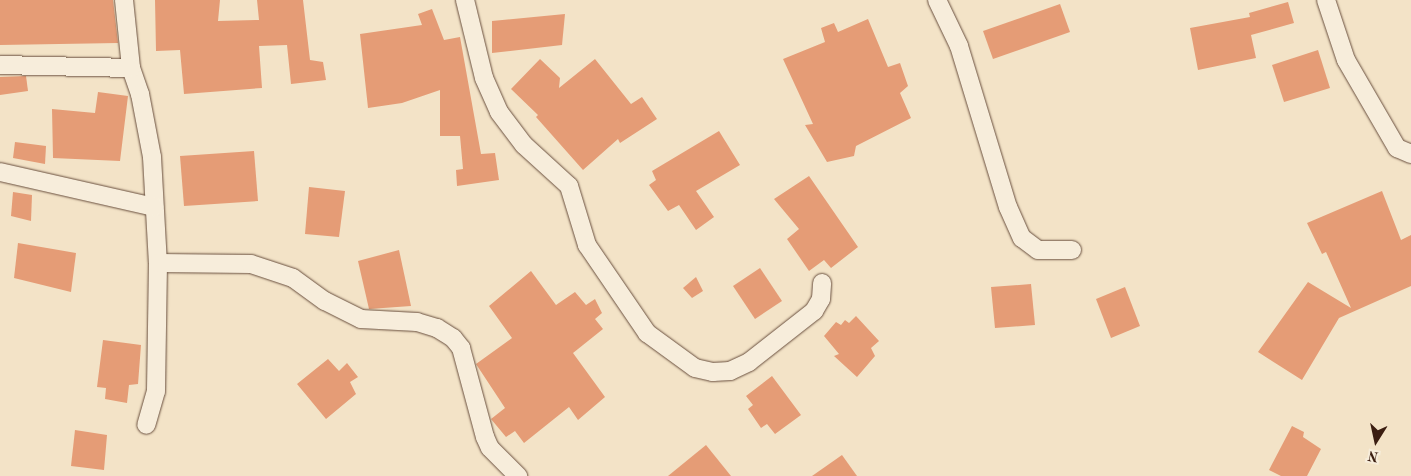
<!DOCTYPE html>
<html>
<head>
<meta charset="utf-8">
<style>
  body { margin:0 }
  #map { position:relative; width:1411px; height:476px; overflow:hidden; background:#f3e3c7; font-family:"Old Standard TT",serif }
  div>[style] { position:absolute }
  .building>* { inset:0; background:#e59c76 }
  .roads { filter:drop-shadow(0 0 1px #694f3e) drop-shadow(0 0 1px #694f3e) }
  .minor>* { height:18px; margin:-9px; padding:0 9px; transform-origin:9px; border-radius:9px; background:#f7eddb }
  span { translate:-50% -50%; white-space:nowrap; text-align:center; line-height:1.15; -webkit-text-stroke:4px #f7eddb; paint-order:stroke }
  .north { position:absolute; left:1351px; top:416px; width:50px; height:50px; -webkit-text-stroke:4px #f7eddb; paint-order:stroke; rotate:190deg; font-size:14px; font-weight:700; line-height:20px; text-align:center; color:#3b1e11 }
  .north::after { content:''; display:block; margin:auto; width:18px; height:22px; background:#3b1e11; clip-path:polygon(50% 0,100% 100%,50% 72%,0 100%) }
</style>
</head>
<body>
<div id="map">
  <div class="building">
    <i style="clip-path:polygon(0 0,113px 0,118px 43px,0 45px)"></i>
    <i style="clip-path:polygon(155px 0,220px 0,218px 21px,259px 20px,257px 0,303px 0,310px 60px,323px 62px,326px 80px,291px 84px,287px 45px,259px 46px,262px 88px,184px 94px,180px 50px,156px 51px)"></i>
    <i style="clip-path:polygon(1288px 2px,1294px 23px,1251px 35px,1256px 58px,1198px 70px,1190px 28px,1250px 17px,1249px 13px)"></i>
    <i style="clip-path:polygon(1060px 4px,1070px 32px,993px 59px,983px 31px)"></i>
    <i style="clip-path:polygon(432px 9px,444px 40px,460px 37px,481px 154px,495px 153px,499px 180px,457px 186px,456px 170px,463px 169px,460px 136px,440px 136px,440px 90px,402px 103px,368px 108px,360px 34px,422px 25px,418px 14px)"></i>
    <i style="clip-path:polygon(565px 14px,562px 45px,492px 53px,492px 21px)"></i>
    <i style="clip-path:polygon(868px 19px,888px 67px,900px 63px,908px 86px,900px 93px,911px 118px,856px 146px,854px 156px,827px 162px,805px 125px,813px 124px,783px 59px,825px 42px,821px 28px,834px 23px,838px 32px)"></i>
    <i style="clip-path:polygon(1318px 50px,1330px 88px,1284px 102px,1272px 65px)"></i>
    <i style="clip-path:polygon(540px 59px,560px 78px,559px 88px,595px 59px,631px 104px,642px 97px,657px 119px,620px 143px,618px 139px,583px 170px,536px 117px,538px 115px,511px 89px)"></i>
    <i style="clip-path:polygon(26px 76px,28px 91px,0 95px,0 77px)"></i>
    <i style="clip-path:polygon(98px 92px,128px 96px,120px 161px,53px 158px,52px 109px,95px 113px)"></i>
    <i style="clip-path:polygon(719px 131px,740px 165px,696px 191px,714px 217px,696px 230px,679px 205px,668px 211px,649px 185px,656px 180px,652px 171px)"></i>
    <i style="clip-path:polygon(15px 142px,46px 146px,45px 164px,13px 158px)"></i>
    <i style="clip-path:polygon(254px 151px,258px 201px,184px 206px,180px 156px)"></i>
    <i style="clip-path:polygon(809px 176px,858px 247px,831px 268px,824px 260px,809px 271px,787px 239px,799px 229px,774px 199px)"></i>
    <i style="clip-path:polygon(309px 187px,345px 191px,339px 237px,305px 234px)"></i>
    <i style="clip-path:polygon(1382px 191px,1401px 240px,1411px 235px,1411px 286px,1339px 318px,1302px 380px,1258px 352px,1308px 282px,1351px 308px,1326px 252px,1322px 254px,1307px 223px)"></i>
    <i style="clip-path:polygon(13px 192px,32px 195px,31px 221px,11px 216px)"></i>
    <i style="clip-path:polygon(18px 243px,76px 253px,71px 292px,14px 278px)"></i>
    <i style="clip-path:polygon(399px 250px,411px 306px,369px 309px,358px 261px)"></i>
    <i style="clip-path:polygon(760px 268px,782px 301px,755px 319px,733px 286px)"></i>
    <i style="clip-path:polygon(531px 271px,556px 305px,575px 292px,586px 305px,595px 299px,602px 313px,595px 319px,603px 329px,573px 353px,605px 397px,578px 420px,569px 407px,524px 443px,515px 431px,506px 437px,491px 419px,505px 408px,476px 364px,512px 338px,489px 306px)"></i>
    <i style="clip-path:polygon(696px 277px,703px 291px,692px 298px,683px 288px)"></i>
    <i style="clip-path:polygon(1031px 284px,1035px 325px,995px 328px,991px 287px)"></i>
    <i style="clip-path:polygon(1125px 287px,1140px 326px,1111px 338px,1096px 299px)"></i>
    <i style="clip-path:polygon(856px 316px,879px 341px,871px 348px,875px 356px,857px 377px,834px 356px,839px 354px,824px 336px,836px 322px,841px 325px,845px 320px,849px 323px)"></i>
    <i style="clip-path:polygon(103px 340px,141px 345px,138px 384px,129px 385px,127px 403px,105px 399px,106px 388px,97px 387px)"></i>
    <i style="clip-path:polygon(328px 359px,339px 371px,347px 363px,358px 377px,350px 382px,356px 394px,326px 419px,297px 384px)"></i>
    <i style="clip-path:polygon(772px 376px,801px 415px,775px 434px,767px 424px,761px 428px,748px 409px,753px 405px,746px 396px)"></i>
    <i style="clip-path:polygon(1292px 426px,1304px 432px,1303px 437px,1321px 449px,1307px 476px,1281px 476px,1269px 470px)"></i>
    <i style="clip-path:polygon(75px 430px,107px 435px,104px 470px,71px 466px)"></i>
    <i style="clip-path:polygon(706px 445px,731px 476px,668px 476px)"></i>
    <i style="clip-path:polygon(842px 455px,857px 476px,812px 476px)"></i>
  </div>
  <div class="roads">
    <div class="minor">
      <i style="left:124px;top:0;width:68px;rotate:84.1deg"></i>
      <i style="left:131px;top:68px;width:28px;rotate:71deg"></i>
      <i style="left:140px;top:94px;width:64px;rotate:79.2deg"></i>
      <i style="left:152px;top:157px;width:106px;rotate:86.8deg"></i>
      <i style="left:158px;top:263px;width:128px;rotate:90.9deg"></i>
      <i style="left:156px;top:391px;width:35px;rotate:106deg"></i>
      <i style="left:465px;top:0;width:80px;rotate:76.3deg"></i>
      <i style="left:484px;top:78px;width:37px;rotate:66deg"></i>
      <i style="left:499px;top:112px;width:41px;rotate:52.9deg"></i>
      <i style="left:524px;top:145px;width:61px;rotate:42.3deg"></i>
      <i style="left:569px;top:186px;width:62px;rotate:73deg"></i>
      <i style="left:587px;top:245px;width:107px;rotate:55.7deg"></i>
      <i style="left:647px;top:333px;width:59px;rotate:36.1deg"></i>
      <i style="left:695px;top:368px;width:18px;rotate:13deg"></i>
      <i style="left:713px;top:372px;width:17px;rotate:-3deg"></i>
      <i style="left:730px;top:371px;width:21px;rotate:-25deg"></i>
      <i style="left:749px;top:362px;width:83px;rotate:-38.1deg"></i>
      <i style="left:814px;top:311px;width:14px;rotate:-60deg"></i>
      <i style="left:821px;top:299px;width:16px;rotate:-86deg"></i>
      <i style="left:937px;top:0;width:51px;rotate:64.4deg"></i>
      <i style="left:959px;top:46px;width:168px;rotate:73.1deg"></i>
      <i style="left:1008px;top:207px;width:34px;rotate:66deg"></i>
      <i style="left:1022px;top:238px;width:20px;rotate:37deg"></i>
      <i style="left:1038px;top:250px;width:34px"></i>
      <i style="left:1326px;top:0;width:63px;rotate:71.6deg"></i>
      <i style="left:1346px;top:60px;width:102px;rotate:59.9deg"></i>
      <i style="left:1397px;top:148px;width:15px;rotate:23deg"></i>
      <i style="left:0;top:65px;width:131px;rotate:1.3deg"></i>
      <i style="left:0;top:172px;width:158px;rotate:12.8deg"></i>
      <i style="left:158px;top:263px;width:93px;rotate:0.6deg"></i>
      <i style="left:251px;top:264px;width:44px;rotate:18.4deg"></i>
      <i style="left:293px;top:278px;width:39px;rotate:36deg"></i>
      <i style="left:325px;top:301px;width:40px;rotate:26.6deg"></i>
      <i style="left:361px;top:319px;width:56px;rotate:3.1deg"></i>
      <i style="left:417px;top:322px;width:21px;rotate:17deg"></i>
      <i style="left:437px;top:328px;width:19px;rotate:32deg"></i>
      <i style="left:453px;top:338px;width:13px;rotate:51deg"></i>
      <i style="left:461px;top:348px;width:92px;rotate:74.9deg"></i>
      <i style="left:485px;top:437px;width:12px;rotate:66deg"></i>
      <i style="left:490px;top:448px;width:40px;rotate:45deg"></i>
    </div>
  </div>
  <div class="north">N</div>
</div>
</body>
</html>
